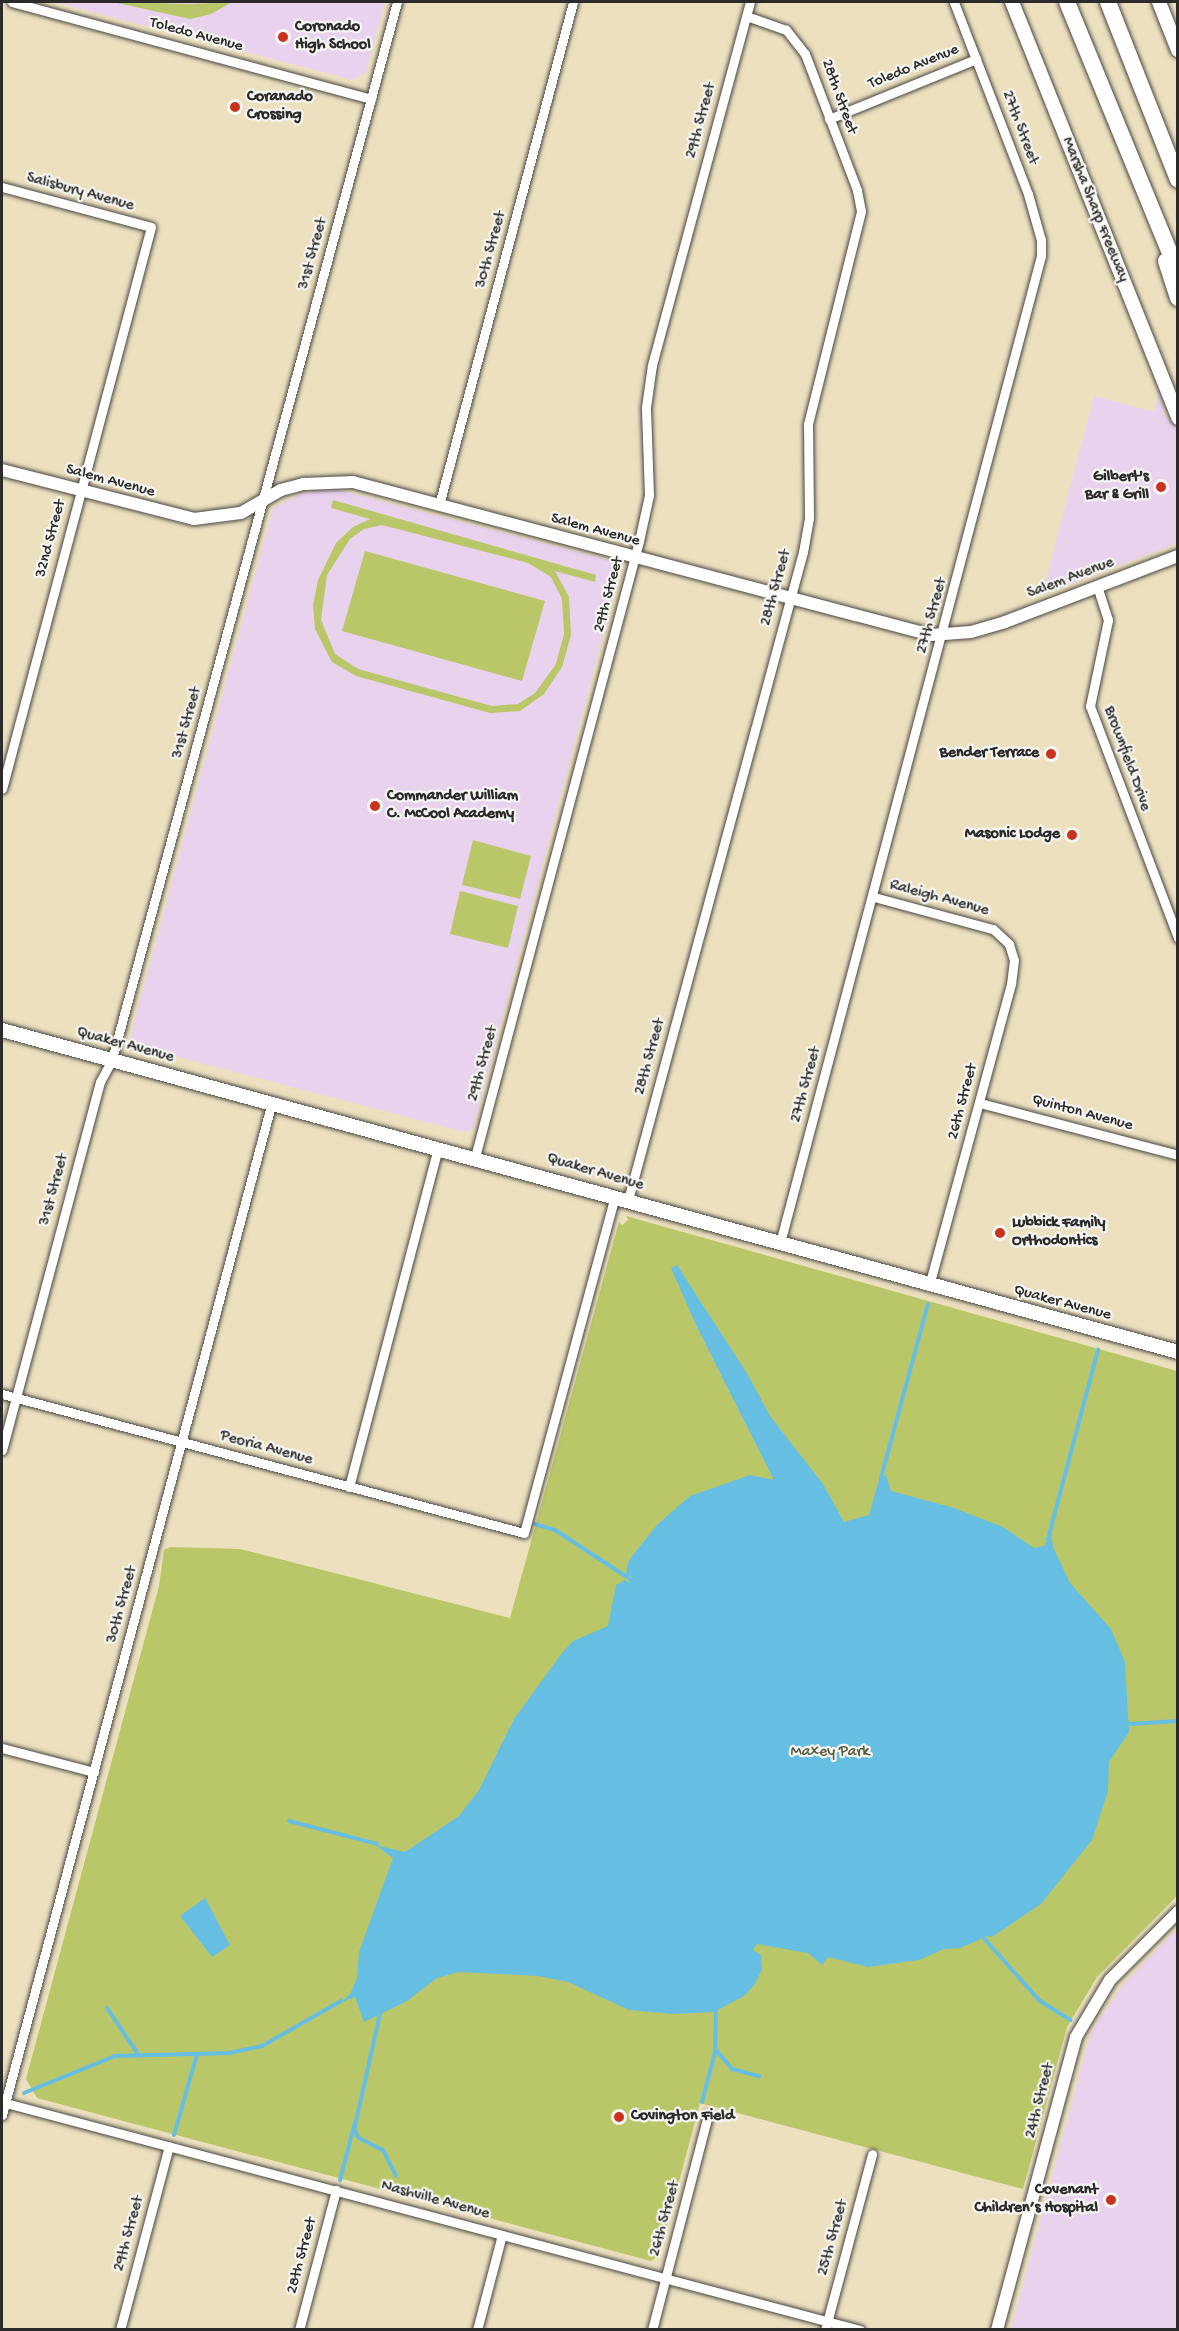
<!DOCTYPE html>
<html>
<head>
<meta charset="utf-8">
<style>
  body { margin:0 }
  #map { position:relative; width:1179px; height:2331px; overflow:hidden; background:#ece0bf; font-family:"Gochi Hand",sans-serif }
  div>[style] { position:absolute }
  .built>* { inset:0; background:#e9d2ee }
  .green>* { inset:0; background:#bac768 }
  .water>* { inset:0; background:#66bee3 }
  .stream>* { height:4px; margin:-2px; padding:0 2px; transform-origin:2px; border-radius:2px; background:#66bee3 }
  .roads { filter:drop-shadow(0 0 2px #484641) drop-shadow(0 0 2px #484641) }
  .minor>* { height:9px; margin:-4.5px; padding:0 4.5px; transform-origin:4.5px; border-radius:4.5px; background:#fff }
  .tertiary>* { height:12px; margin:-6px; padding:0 6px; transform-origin:6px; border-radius:6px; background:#fff }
  .secondary>* { height:14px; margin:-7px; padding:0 7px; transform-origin:7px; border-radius:7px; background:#fff }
  .motorway>* { height:16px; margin:-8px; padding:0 8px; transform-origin:8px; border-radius:8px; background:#fff }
  .dots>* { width:16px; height:16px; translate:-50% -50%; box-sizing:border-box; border:3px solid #f6f6f2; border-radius:50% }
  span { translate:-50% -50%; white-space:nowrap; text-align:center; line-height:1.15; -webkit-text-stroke:4.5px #f6f6f2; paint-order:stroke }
  .poi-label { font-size:16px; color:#2b2b2b; font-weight:700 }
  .left { translate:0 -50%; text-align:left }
  .right { translate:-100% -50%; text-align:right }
  .street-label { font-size:16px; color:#2b2b2b }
  .park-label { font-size:16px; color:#565a3d }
  .frame { position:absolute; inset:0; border:3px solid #2b2b2b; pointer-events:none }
</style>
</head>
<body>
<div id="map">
  <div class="built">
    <i style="clip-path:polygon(54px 2px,385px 2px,366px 73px,352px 80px)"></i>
    <i style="clip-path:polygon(1160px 390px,1165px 418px,1172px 420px,1177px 434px,1177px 543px,1042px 595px,1094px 396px,1154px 412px)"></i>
    <i style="clip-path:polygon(334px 489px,612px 561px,619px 574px,473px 1129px,464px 1132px,136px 1046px,130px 1038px,273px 508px,302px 493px)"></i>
    <i style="clip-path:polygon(1177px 1929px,1177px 2329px,1011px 2329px,1091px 2032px,1122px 1986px)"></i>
  </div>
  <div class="green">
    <i style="clip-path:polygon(113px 2px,190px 4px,232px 2px,211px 14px,190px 19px)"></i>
    <i style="clip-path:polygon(evenodd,333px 500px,596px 575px,595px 582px,555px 571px,569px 597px,571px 635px,562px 667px,544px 694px,520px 711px,490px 713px,356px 676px,332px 662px,315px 629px,313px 605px,318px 580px,336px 543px,353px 527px,370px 519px,331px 508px,333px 500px,382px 525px,528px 563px,551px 577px,562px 599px,564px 634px,556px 664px,535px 693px,518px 704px,492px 706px,358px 669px,335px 654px,321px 620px,327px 575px,350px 539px,364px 529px,382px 525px)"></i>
    <i style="clip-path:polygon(365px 551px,545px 601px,522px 681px,342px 631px)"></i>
    <i style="clip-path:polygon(473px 840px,531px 856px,520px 899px,462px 885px)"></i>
    <i style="clip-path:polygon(460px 891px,518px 906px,508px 948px,450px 934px)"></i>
    <i style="clip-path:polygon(626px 1216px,1177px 1371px,1177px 1896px,1097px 1977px,1067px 2027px,1023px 2189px,700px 2103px,659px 2256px,651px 2261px,37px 2098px,26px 2079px,159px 1586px,164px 1550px,170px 1547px,240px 1549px,510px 1618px,619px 1222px,622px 1225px,628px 1220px)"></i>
  </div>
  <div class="water">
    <i style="clip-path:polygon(677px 1265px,748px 1375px,770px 1416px,823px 1484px,844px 1522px,869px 1515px,883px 1466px,880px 1477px,886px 1475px,891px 1491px,954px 1508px,1003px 1527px,1034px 1548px,1044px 1546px,1051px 1533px,1053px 1547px,1070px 1583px,1111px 1629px,1125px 1662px,1129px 1732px,1109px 1762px,1108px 1791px,1092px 1840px,1041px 1904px,992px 1937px,980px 1935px,981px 1939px,960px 1948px,944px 1949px,919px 1960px,868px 1967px,828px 1957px,822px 1965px,808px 1953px,757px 1944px,753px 1950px,761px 1955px,762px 1969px,755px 1984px,744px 1996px,714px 2012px,673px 2014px,629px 2010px,568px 1982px,538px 1976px,458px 1972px,437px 1978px,407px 2001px,364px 2022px,355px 1997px,340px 2003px,350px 1994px,357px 1978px,359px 1952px,393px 1858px,379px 1848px,377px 1845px,377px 1841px,379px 1846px,405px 1852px,459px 1816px,479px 1790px,514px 1719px,562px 1653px,573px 1641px,608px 1626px,616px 1585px,625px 1580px,630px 1583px,627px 1577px,633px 1578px,626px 1574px,629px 1560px,657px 1525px,690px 1496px,750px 1475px,774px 1480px,696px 1325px,671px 1268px)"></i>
    <i style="clip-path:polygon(205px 1898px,230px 1945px,212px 1957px,180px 1916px)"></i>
  </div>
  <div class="stream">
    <i style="left:881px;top:1478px;width:180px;rotate:-74.9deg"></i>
    <i style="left:535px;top:1524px;width:21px;rotate:17deg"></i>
    <i style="left:555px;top:1530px;width:86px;rotate:33.1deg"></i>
    <i style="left:1048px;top:1539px;width:196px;rotate:-75.2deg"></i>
    <i style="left:1129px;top:1724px;width:49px;rotate:-3.5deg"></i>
    <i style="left:289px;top:1821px;width:91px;rotate:14.6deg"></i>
    <i style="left:982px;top:1936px;width:87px;rotate:48.3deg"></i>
    <i style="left:1040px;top:2001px;width:36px;rotate:32deg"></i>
    <i style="left:107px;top:2008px;width:55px;rotate:56deg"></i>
    <i style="left:380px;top:2014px;width:119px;rotate:102.6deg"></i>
    <i style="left:354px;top:2130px;width:9px;rotate:58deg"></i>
    <i style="left:359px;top:2138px;width:27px;rotate:27deg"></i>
    <i style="left:383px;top:2150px;width:29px;rotate:63deg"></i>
    <i style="left:716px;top:2050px;width:25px;rotate:50deg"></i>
    <i style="left:732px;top:2069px;width:28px;rotate:15deg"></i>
    <i style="left:24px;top:2093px;width:98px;rotate:-22.1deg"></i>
    <i style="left:115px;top:2056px;width:114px;rotate:-1.5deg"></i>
    <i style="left:229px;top:2053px;width:34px;rotate:-12deg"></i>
    <i style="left:262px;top:2046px;width:91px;rotate:-29.7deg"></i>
    <i style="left:702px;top:2102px;width:52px;rotate:-75.4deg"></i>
    <i style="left:715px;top:2052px;width:43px;rotate:-88.7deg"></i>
    <i style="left:174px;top:2135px;width:84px;rotate:-74.1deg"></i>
    <i style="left:340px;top:2180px;width:56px;rotate:-75.5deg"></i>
  </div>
  <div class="roads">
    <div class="minor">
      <i style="left:12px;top:2px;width:372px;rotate:15.1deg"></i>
      <i style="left:829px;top:119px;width:159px;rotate:-22.2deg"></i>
      <i style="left:2px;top:187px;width:154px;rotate:15deg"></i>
      <i style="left:151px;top:227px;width:581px;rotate:104.85deg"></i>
      <i style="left:439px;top:505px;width:521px;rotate:-75.08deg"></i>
      <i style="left:1097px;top:586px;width:36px;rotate:72deg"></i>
      <i style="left:1108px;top:620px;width:88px;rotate:101.8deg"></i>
      <i style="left:1090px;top:706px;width:248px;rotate:69.2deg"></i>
      <i style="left:874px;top:897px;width:123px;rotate:15.1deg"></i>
      <i style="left:993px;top:929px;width:22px;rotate:43deg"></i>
      <i style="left:1009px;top:944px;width:17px;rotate:73deg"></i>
      <i style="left:1014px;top:960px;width:24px;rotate:97deg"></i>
      <i style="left:1011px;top:984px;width:313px;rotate:105.2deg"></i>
      <i style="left:980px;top:1103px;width:205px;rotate:14.7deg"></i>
      <i style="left:475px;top:1157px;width:637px;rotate:-75.09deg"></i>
      <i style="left:639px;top:541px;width:47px;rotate:-77.7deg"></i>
      <i style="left:649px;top:495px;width:88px;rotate:-92deg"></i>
      <i style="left:646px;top:407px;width:42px;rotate:-81.9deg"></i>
      <i style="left:652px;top:365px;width:376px;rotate:-74.9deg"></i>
      <i style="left:628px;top:1200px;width:671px;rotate:-74.89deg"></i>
      <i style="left:803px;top:552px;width:35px;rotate:-80deg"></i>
      <i style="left:809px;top:518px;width:94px;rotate:-90.6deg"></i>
      <i style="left:808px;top:424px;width:219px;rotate:-76deg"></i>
      <i style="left:861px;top:211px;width:21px;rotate:-101deg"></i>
      <i style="left:857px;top:190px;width:146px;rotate:-110.9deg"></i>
      <i style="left:805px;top:54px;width:31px;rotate:-128deg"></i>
      <i style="left:786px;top:30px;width:42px;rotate:-160.7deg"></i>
      <i style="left:780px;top:1243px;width:1021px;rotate:-75.19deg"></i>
      <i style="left:1041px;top:256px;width:16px;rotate:-90deg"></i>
      <i style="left:1041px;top:240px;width:48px;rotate:-105.8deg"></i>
      <i style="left:1028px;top:194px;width:206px;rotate:-111.1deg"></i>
      <i style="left:2px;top:1394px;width:540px;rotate:14.91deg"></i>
      <i style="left:524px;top:1533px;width:349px;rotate:-74.9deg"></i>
      <i style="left:2px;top:1450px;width:381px;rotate:-75.1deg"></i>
      <i style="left:100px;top:1082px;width:26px;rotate:-62deg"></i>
      <i style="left:112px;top:1059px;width:1095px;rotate:-74.91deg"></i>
      <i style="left:349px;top:1487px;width:351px;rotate:-75.3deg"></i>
      <i style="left:2px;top:1748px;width:95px;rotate:14.6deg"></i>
      <i style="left:2px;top:2102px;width:888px;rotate:14.88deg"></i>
      <i style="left:2px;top:2115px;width:1048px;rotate:-75.08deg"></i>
      <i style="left:120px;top:2330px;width:190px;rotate:-75.1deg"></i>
      <i style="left:299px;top:2330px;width:145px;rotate:-75.2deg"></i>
      <i style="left:477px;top:2330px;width:98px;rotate:-75.3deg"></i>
      <i style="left:652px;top:2330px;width:222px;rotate:-75.4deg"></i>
      <i style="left:825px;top:2330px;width:182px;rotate:-75deg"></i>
    </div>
    <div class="tertiary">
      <i style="left:2px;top:470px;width:198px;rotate:14.3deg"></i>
      <i style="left:194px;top:519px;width:47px;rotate:-7.3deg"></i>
      <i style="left:241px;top:513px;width:46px;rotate:-29.9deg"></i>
      <i style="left:281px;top:490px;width:24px;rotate:-15deg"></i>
      <i style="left:304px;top:484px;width:49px;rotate:-2.3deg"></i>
      <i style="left:353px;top:482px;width:598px;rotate:14.83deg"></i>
      <i style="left:931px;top:635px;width:40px;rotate:-4.3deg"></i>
      <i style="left:971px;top:632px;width:35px;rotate:-16deg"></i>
      <i style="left:1005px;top:622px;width:185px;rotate:-20.9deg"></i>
      <i style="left:997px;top:2330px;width:303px;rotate:-74.9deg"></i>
      <i style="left:1076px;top:2037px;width:66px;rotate:-59.2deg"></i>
      <i style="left:1110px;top:1980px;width:96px;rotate:-45deg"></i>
    </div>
    <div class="secondary">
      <i style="left:1012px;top:2px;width:448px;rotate:68.2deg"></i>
      <i style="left:1159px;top:2px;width:52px;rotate:68.4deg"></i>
      <i style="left:2px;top:1030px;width:1219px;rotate:15.31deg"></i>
    </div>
    <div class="motorway">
      <i style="left:1067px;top:2px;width:292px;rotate:67.7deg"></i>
      <i style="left:1108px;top:2px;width:191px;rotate:68.5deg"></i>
      <i style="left:1166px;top:261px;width:39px;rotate:72deg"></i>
    </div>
  </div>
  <div class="dots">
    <i style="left:283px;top:37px;background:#c8321e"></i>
    <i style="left:235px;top:107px;background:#c8321e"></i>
    <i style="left:1161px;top:487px;background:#c8321e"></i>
    <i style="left:1051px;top:754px;background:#c8321e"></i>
    <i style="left:375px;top:806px;background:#c8321e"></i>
    <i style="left:1072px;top:835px;background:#c8321e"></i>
    <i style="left:1000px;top:1233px;background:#c8321e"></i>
    <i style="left:619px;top:2117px;background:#c8321e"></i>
    <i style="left:1111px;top:2200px;background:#c8321e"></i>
  </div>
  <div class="poi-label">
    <span class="left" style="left:295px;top:37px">Coronado<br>High School</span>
    <span class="left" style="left:247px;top:107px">Coranado<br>Crossing</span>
    <span class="right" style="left:1149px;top:487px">Gilbert's<br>Bar &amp; Grill</span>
    <span class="right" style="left:1039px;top:754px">Bender Terrace</span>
    <span class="left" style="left:387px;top:806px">Commander William<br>C. McCool Academy</span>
    <span class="right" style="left:1060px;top:835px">Masonic Lodge</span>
    <span class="left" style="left:1012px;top:1233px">Lubbick Family<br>Orthodontics</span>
    <span class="left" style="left:631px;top:2117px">Covington Field</span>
    <span class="right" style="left:1098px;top:2200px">Covenant<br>Children’s Hospital</span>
  </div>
  <div class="street-label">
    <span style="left:196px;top:36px;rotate:15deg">Toledo Avenue</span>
    <span style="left:914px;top:68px;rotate:-22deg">Toledo Avenue</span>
    <span style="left:838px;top:97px;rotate:70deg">28th Street</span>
    <span style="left:702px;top:121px;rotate:-75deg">29th Street</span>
    <span style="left:1019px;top:128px;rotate:69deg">27th Street</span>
    <span style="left:80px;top:193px;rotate:15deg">Salisbury Avenue</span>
    <span style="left:1094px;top:210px;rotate:68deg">Marsha Sharp Freeway</span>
    <span style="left:492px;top:250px;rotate:-75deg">30th Street</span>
    <span style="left:314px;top:254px;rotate:-75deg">31st Street</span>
    <span style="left:110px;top:482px;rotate:15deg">Salem Avenue</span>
    <span style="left:595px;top:531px;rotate:15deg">Salem Avenue</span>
    <span style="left:52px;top:539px;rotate:-75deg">32nd Street</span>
    <span style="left:1071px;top:579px;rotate:-21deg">Salem Avenue</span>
    <span style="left:777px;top:588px;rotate:-75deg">28th Street</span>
    <span style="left:610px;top:595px;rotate:-75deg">29th Street</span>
    <span style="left:933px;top:616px;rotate:-75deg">27th Street</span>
    <span style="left:188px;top:723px;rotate:-75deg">31st Street</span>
    <span style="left:1126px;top:759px;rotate:70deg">Brownfield Drive</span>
    <span style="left:939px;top:899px;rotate:15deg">Raleigh Avenue</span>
    <span style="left:125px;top:1046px;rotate:15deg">Quaker Avenue</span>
    <span style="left:651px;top:1057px;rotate:-75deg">28th Street</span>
    <span style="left:484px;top:1064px;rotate:-75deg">29th Street</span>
    <span style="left:807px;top:1085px;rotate:-75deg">27th Street</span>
    <span style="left:964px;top:1102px;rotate:-75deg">26th Street</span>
    <span style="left:1082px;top:1114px;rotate:15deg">Quinton Avenue</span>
    <span style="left:595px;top:1173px;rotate:16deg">Quaker Avenue</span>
    <span style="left:55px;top:1190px;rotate:-75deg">31st Street</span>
    <span style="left:1062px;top:1304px;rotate:15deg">Quaker Avenue</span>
    <span style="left:266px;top:1449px;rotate:15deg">Peoria Avenue</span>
    <span style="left:123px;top:1605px;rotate:-75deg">30th Street</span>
    <span style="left:1041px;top:2101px;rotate:-76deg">24th Street</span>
    <span style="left:435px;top:2201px;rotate:15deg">Nashville Avenue</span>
    <span style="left:666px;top:2219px;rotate:-75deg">26th Street</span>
    <span style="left:130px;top:2234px;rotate:-75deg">29th Street</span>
    <span style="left:834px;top:2238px;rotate:-75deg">25th Street</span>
    <span style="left:303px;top:2256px;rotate:-75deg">28th Street</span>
  </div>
  <div class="park-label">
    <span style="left:830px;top:1753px">Maxey Park</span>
  </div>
  <div class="frame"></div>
</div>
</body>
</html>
